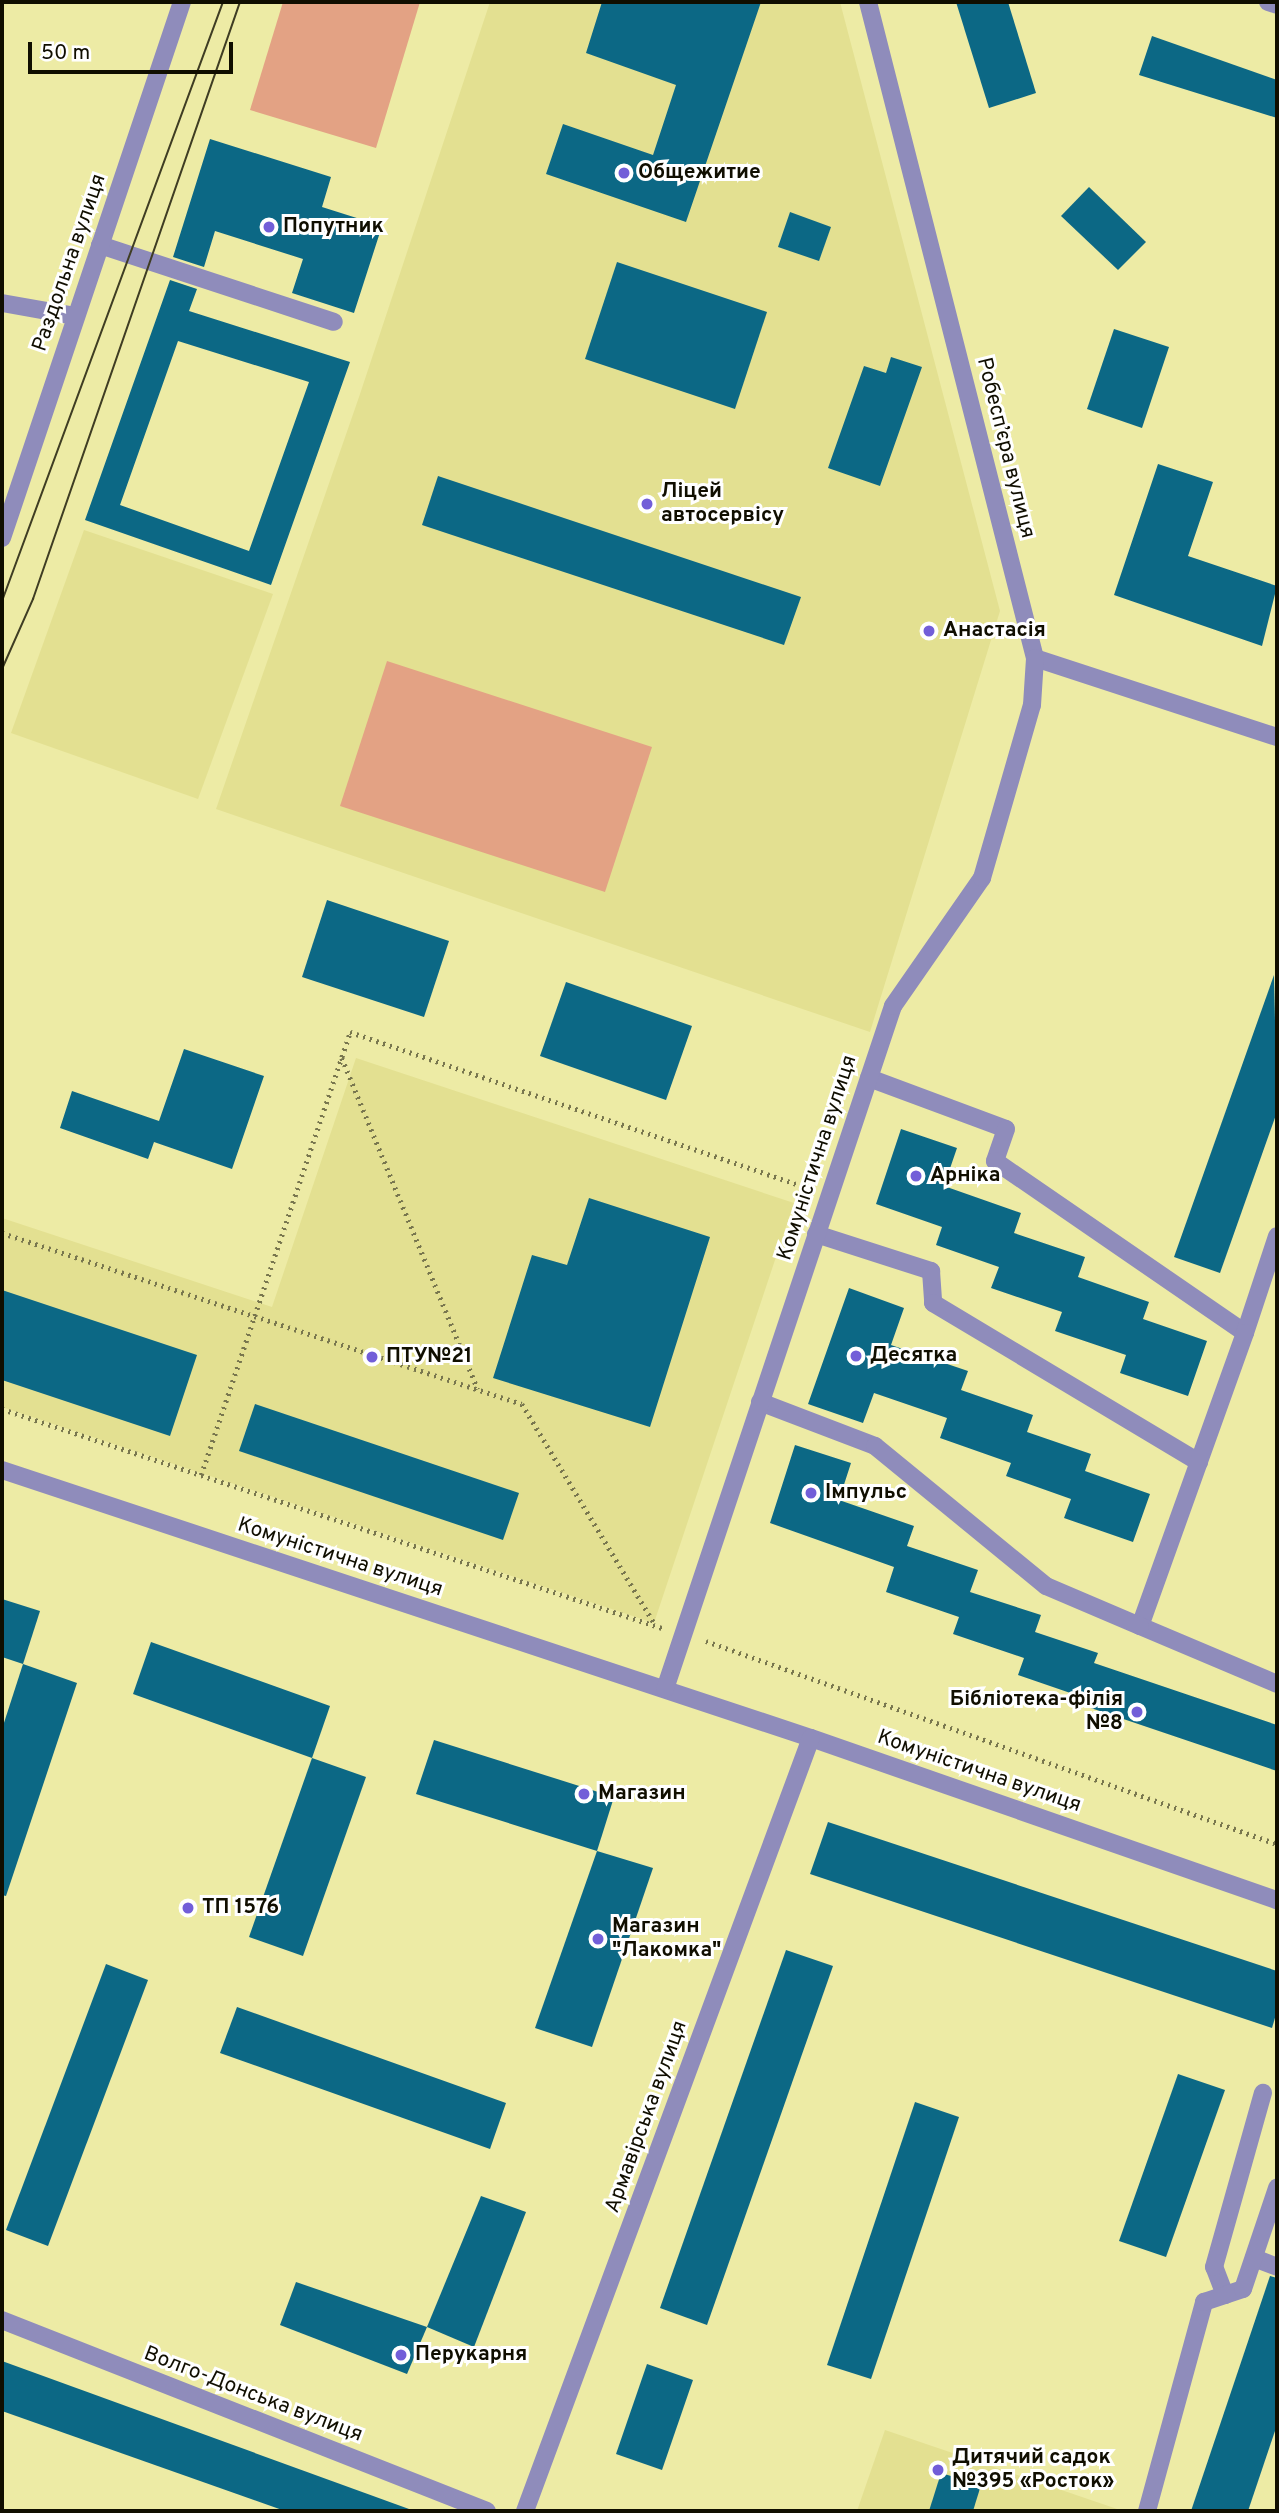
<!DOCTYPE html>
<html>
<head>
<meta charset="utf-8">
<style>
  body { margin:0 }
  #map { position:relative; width:1279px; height:2513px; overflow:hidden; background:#edeba5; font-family:Overpass,sans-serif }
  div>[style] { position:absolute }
  .built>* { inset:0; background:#e3e091 }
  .green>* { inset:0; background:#e3a284 }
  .building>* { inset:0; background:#0c6885 }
  .path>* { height:4.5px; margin-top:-2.25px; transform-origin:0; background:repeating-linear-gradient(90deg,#78764e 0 2px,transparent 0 7px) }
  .minor>* { height:18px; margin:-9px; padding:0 9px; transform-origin:9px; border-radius:9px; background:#8f8cbb }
  .tram>* { height:2px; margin:-1px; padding:0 1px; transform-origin:1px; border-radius:1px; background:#3f3d23 }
  .dots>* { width:19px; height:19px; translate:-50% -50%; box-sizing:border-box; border:4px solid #fff; border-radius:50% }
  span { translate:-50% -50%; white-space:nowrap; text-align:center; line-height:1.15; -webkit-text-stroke:6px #fff; paint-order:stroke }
  .poi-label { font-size:21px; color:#100e00; font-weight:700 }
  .left { translate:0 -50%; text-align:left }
  .right { translate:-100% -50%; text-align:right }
  .street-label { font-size:21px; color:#100e00 }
  .frame { position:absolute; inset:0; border:4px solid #100e00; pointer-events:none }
  .scale { position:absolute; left:28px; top:42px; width:205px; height:32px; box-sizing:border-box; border:4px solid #100e00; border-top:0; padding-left:9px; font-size:21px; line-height:24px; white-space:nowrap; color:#100e00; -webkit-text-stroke:5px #fff; paint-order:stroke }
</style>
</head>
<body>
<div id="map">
  <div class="built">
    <i style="clip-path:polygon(490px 2px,840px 2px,1000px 611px,870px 1032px,216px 809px,359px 397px)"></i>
    <i style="clip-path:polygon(84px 530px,273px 594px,198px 799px,11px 733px)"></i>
    <i style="clip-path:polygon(356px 1058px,794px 1203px,654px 1623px,2px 1407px,2px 1218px,272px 1307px)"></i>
    <i style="clip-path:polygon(885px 2430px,1123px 2511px,857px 2511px)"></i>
  </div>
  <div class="green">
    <i style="clip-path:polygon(283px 2px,420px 2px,376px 148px,250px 110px)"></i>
    <i style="clip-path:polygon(387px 661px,652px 747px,605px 892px,340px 806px)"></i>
  </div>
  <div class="building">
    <i style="clip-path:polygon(602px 2px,761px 2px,686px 222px,546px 174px,563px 124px,653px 155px,676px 85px,586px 53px)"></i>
    <i style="clip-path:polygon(956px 2px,1008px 2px,1036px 93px,989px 108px)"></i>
    <i style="clip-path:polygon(1152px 36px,1277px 80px,1277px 118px,1139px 75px)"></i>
    <i style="clip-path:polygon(210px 139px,331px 177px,322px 207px,382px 226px,354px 313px,292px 293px,303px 259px,215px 231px,204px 267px,173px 257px)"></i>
    <i style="clip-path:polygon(1089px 187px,1146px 242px,1118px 270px,1061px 216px)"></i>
    <i style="clip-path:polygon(790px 212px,831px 227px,819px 261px,778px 247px)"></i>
    <i style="clip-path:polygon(617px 262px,767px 312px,735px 409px,585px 359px)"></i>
    <i style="clip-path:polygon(evenodd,170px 280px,197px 289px,189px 311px,350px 362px,271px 585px,85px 520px,170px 280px,178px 341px,309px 382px,249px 551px,120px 505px,178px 341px)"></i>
    <i style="clip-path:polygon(1114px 329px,1169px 347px,1142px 428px,1087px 409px)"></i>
    <i style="clip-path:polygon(891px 357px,922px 367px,880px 486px,828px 468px,864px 366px,886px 373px)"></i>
    <i style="clip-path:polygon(1158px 464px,1213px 482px,1188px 556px,1277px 586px,1262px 646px,1114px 595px)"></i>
    <i style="clip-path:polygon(438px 476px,801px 597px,784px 645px,422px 525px)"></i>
    <i style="clip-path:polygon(327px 900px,449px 941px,424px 1017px,302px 977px)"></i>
    <i style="clip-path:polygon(1274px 975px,1277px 1112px,1220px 1273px,1174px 1257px)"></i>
    <i style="clip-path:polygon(566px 982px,692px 1026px,666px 1100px,540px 1056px)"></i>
    <i style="clip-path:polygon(184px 1049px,264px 1076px,232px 1169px,154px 1142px,148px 1159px,60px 1128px,72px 1091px,159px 1121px)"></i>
    <i style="clip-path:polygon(901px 1129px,957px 1148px,944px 1186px,1021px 1213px,1014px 1233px,1085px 1257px,1078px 1277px,1149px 1302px,1143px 1319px,1207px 1341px,1188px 1396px,1120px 1373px,1126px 1355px,1055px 1331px,1062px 1312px,991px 1288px,999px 1267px,936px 1245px,942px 1227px,876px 1204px)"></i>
    <i style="clip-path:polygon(589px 1198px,710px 1237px,650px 1427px,493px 1378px,532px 1255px,567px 1265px)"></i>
    <i style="clip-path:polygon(849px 1288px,904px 1308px,891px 1345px,968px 1371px,961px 1390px,1033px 1415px,1027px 1432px,1091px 1454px,1085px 1471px,1150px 1494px,1133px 1542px,1064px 1518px,1071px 1499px,1006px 1476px,1011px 1463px,940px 1438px,947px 1418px,874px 1393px,863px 1423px,808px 1404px)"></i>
    <i style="clip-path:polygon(2px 1290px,197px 1355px,170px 1436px,2px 1380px)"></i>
    <i style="clip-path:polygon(255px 1404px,519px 1493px,503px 1540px,239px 1451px)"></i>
    <i style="clip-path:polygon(795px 1445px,851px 1463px,839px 1500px,914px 1526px,907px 1546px,978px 1570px,970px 1592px,1041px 1615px,1035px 1632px,1098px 1653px,1094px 1663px,1277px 1725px,1277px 1771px,1079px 1704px,1082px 1697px,1018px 1675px,1024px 1658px,953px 1634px,959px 1617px,886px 1592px,894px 1567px,770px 1523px)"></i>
    <i style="clip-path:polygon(2px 1599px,40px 1611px,23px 1664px,2px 1657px)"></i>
    <i style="clip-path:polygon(151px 1642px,330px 1706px,312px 1758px,133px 1694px)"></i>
    <i style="clip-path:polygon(23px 1664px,77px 1683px,6px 1896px,2px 1895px,2px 1729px)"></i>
    <i style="clip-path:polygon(434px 1740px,614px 1797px,597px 1851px,416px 1794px)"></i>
    <i style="clip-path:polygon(312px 1758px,366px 1777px,303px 1956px,249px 1937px)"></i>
    <i style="clip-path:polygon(828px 1822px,1277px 1971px,1277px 2011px,1272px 2028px,810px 1874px)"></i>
    <i style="clip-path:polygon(597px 1851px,653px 1868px,592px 2047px,535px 2028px)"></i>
    <i style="clip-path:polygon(786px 1950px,833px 1966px,707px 2325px,660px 2308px)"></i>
    <i style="clip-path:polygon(106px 1964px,148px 1980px,48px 2246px,6px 2230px)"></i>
    <i style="clip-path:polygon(237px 2007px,506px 2103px,490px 2149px,220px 2053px)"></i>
    <i style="clip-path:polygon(1178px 2074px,1225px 2090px,1166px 2257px,1119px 2241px)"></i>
    <i style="clip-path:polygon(915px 2102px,959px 2117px,871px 2379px,827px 2365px)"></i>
    <i style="clip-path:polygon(481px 2196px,526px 2212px,474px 2347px,427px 2327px)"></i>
    <i style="clip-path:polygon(1270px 2276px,1277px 2278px,1277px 2425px,1248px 2511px,1191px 2511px)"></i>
    <i style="clip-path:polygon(296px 2282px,427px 2327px,407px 2374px,280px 2325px)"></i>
    <i style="clip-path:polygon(2px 2361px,409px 2509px,408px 2511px,285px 2511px,2px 2411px)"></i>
    <i style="clip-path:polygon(647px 2364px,693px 2380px,662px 2470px,616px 2454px)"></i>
    <i style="clip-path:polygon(941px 2473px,981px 2485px,973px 2511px,929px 2511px)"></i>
  </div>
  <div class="path">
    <i style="left:342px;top:1058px;width:358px;rotate:67.7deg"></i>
    <i style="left:2px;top:1233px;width:547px;rotate:18.2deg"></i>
    <i style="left:522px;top:1404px;width:256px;rotate:58.9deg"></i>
    <i style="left:2px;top:1409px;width:699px;rotate:18.36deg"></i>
    <i style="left:201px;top:1475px;width:467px;rotate:-71.4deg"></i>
    <i style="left:350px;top:1032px;width:488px;rotate:18.8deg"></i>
    <i style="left:706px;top:1641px;width:606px;rotate:19.57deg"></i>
  </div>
  <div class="minor">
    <i style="left:868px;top:2px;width:677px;rotate:75.72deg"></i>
    <i style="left:1035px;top:658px;width:255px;rotate:18.1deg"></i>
    <i style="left:1268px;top:2px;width:9px;rotate:18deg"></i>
    <i style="left:100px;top:245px;width:246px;rotate:18.2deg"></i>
    <i style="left:2px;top:303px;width:75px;rotate:10deg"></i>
    <i style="left:2px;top:538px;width:565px;rotate:-71.44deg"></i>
    <i style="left:869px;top:1078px;width:146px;rotate:20.4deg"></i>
    <i style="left:1006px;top:1129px;width:34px;rotate:109deg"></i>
    <i style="left:995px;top:1161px;width:303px;rotate:34.5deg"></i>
    <i style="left:1245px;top:1333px;width:102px;rotate:-71.7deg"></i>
    <i style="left:816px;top:1234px;width:121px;rotate:17.8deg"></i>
    <i style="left:931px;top:1271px;width:32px;rotate:86deg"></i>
    <i style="left:933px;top:1303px;width:310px;rotate:30.9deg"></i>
    <i style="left:1245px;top:1333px;width:311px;rotate:109.7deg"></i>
    <i style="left:1140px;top:1626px;width:149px;rotate:22.9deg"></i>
    <i style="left:760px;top:1402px;width:123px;rotate:20.9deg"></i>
    <i style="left:875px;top:1446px;width:221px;rotate:39.3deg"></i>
    <i style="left:1046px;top:1586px;width:102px;rotate:23.1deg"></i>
    <i style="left:2px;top:1470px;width:852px;rotate:18.33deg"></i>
    <i style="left:811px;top:1738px;width:493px;rotate:19.2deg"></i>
    <i style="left:665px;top:1689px;width:720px;rotate:-71.54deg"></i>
    <i style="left:893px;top:1006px;width:156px;rotate:-55.2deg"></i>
    <i style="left:982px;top:878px;width:180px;rotate:-73.9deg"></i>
    <i style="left:1032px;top:705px;width:47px;rotate:-86.3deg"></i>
    <i style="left:1254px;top:2258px;width:25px;rotate:21deg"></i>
    <i style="left:1225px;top:2295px;width:30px;rotate:-111deg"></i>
    <i style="left:1214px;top:2267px;width:181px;rotate:-74.3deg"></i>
    <i style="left:2px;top:2320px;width:521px;rotate:21.5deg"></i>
    <i style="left:525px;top:2511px;width:824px;rotate:-69.7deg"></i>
    <i style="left:1147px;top:2511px;width:217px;rotate:-74.7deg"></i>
    <i style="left:1204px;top:2302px;width:41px;rotate:-18.4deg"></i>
    <i style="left:1243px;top:2289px;width:107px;rotate:-71.4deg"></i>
  </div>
  <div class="tram">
    <i style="left:2px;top:601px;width:638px;rotate:-69.75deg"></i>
    <i style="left:2px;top:669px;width:77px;rotate:-66.1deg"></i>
    <i style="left:33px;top:599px;width:632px;rotate:-70.88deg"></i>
  </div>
  <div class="dots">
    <i style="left:624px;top:173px;background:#725ed8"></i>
    <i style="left:269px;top:227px;background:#725ed8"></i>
    <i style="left:647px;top:504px;background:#725ed8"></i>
    <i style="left:929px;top:631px;background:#725ed8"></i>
    <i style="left:916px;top:1176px;background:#725ed8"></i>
    <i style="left:856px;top:1356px;background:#725ed8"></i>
    <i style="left:372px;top:1357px;background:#725ed8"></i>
    <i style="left:811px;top:1493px;background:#725ed8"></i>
    <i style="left:1137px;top:1712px;background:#725ed8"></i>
    <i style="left:584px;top:1794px;background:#725ed8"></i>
    <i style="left:188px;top:1908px;background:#725ed8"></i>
    <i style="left:598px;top:1939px;background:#725ed8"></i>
    <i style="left:401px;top:2355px;background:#725ed8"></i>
    <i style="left:938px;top:2470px;background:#725ed8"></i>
  </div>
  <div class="poi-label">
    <span class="left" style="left:638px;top:173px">Общежитие</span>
    <span class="left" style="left:283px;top:227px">Попутник</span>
    <span class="left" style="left:661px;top:504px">Ліцей<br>автосервісу</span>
    <span class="left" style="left:943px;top:631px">Анастасія</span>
    <span class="left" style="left:930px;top:1176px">Арніка</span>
    <span class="left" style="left:870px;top:1356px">Десятка</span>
    <span class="left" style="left:386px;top:1357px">ПТУ№21</span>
    <span class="left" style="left:825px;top:1493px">Імпульс</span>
    <span class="right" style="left:1123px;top:1712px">Бібліотека-філія<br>№8</span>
    <span class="left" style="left:598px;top:1794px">Магазин</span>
    <span class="left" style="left:202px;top:1908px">ТП 1576</span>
    <span class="left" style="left:612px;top:1939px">Магазин<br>"Лакомка"</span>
    <span class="left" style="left:415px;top:2355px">Перукарня</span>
    <span class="left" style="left:952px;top:2470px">Дитячий садок<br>№395 «Росток»</span>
  </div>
  <div class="street-label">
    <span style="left:70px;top:263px;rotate:-71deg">Раздольна вулиця</span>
    <span style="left:1005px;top:448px;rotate:76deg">Робесп’єра вулиця</span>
    <span style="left:818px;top:1158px;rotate:-72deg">Комуністична вулиця</span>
    <span style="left:340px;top:1558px;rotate:18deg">Комуністична вулиця</span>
    <span style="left:979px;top:1772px;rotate:19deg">Комуністична вулиця</span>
    <span style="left:647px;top:2117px;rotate:-70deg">Армавірська вулиця</span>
    <span style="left:253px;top:2395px;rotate:21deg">Волго-Донська вулиця</span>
  </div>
  <div class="frame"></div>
  <div class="scale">50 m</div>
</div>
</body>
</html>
